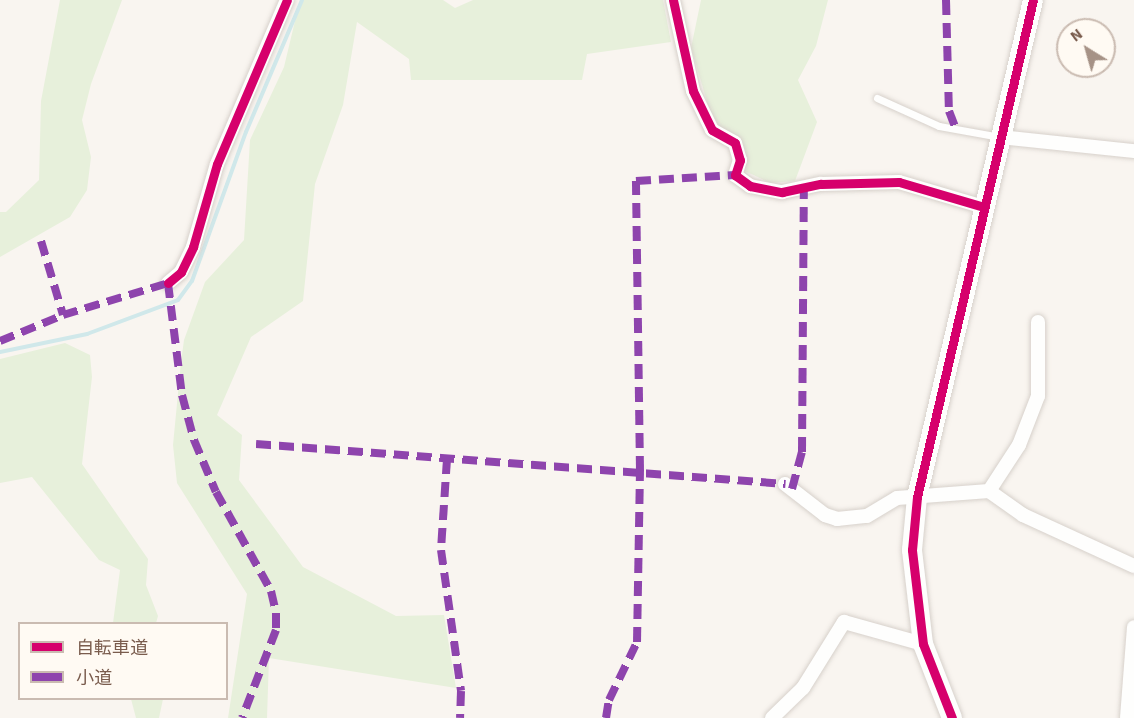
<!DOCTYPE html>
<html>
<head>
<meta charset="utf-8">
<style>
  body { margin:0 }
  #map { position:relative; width:1134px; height:718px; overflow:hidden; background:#f9f5f0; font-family:"Source Sans 3","Noto Sans JP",sans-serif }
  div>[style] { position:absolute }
  .green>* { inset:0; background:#e7f0db }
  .stream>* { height:4px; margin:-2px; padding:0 2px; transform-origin:2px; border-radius:2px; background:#d0e8ea }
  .roads { filter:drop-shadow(0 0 2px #d7d1cb) drop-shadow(0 0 2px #d7d1cb) }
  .lane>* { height:7px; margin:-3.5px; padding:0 3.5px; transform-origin:3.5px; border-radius:3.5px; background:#fefefd }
  .street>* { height:14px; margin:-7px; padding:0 7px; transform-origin:7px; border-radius:7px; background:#fefefd }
  .secondary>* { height:20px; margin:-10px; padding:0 10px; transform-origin:10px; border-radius:10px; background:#fefefd }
  .quiet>* { height:8px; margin-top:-4px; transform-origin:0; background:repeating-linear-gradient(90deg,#8e44ad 0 15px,transparent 0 23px) }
  .cycleway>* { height:9px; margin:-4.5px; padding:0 4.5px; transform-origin:4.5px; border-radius:4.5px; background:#d6006c }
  span { translate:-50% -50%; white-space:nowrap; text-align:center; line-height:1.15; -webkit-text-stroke:6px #fffaf3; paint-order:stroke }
  .legend { position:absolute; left:18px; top:622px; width:210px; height:78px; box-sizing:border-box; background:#fffaf3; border:2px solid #cabbb1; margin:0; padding:8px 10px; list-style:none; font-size:18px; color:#7a5c4d }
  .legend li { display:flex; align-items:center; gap:12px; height:30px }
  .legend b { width:30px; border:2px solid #cabbb1 }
  .north { position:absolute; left:1056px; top:18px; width:60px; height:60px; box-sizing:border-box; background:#fffaf3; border:2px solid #cabbb1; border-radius:50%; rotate:323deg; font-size:16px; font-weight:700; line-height:24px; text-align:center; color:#7a5c4d }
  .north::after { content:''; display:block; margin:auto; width:21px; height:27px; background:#a69286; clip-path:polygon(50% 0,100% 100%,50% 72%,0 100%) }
</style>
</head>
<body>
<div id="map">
  <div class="green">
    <i style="clip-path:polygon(60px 0,122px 0,91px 84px,82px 120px,91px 157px,87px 190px,70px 217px,0 257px,0 212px,6px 212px,39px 180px,41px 101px)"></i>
    <i style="clip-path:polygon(300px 0,443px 0,455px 8px,473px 0,663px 0,671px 42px,587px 54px,582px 80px,411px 80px,409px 59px,357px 22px,343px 105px,315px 184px,303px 301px,251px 337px,217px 415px,242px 435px,239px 480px,303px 567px,396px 616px,444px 615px,456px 688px,269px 658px,267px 718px,228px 718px,247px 594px,177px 483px,173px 445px,181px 362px,184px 340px,205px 282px,244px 240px,250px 140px,284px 67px)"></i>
    <i style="clip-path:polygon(701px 0,828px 0,816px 46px,798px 80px,817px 122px,795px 181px,770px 183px,745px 171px,739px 141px,720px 128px,709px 108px,691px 48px)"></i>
    <i style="clip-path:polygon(65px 343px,90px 355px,92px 377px,82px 464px,148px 559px,146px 585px,158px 616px,156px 623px,113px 623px,120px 570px,99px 560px,32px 477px,0 483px,0 359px)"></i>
    <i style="clip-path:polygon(131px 699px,163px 699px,159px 718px,136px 718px)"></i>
  </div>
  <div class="stream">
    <i style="left:0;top:352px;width:89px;rotate:-11.7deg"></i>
    <i style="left:87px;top:334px;width:97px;rotate:-20.5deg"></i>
    <i style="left:178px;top:300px;width:24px;rotate:-54deg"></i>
    <i style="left:192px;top:281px;width:158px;rotate:-70.1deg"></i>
    <i style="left:246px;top:132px;width:143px;rotate:-67deg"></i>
  </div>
  <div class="roads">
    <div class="lane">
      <i style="left:877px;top:98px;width:68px;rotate:24.3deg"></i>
      <i style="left:939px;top:126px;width:62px;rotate:10.2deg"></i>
    </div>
    <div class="street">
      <i style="left:673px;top:0;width:93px;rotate:77.6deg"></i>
      <i style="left:693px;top:91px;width:43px;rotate:64deg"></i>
      <i style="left:712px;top:130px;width:26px;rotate:29deg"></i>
      <i style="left:735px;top:143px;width:18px;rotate:74deg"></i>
      <i style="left:740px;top:160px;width:16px;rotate:108deg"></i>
      <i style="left:735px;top:175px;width:19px;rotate:36deg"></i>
      <i style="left:750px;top:186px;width:33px;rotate:11deg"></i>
      <i style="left:782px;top:192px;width:40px;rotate:-12deg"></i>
      <i style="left:821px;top:184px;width:78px;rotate:-1.5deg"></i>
      <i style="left:899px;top:182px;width:89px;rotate:16.4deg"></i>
      <i style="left:1000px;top:137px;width:135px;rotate:6deg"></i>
      <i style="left:168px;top:283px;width:17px;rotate:-40deg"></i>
      <i style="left:181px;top:272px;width:28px;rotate:-64deg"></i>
      <i style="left:193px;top:247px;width:86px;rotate:-73.9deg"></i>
      <i style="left:217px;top:164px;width:178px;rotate:-66.9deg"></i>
      <i style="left:785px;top:484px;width:51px;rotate:37.8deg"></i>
      <i style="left:825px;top:515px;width:13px;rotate:18deg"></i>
      <i style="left:837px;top:519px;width:30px;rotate:-6deg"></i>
      <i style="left:867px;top:516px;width:35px;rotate:-31deg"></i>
      <i style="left:897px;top:498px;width:92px;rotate:-4.4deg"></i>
      <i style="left:989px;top:491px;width:42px;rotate:35.2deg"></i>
      <i style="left:1023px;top:515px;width:122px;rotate:24.7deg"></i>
      <i style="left:989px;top:491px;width:55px;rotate:-56.9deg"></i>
      <i style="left:1019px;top:445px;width:53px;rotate:-68.8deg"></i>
      <i style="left:1038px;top:396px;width:74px;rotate:-90deg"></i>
      <i style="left:772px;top:718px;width:43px;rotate:-44.1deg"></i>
      <i style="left:803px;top:688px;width:78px;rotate:-58.2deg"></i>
      <i style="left:844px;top:622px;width:82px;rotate:15.6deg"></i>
      <i style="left:1127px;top:718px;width:91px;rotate:-85.6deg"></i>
    </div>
    <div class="secondary">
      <i style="left:952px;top:718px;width:79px;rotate:-111.4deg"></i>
      <i style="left:923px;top:644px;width:95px;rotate:-96.7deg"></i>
      <i style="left:912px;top:550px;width:53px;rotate:-84.6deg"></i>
      <i style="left:917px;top:497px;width:510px;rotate:-76.86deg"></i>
    </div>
  </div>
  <div class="quiet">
    <i style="left:946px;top:0;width:111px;rotate:88.5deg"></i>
    <i style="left:949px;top:111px;width:19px;rotate:69deg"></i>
    <i style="left:41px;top:241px;width:77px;rotate:73.4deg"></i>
    <i style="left:0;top:341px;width:68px;rotate:-22.4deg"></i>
    <i style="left:63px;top:315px;width:110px;rotate:-16.9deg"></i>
    <i style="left:168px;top:283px;width:113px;rotate:82.9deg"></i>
    <i style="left:182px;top:395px;width:47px;rotate:75.1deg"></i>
    <i style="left:194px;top:440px;width:56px;rotate:67.1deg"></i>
    <i style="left:216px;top:492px;width:113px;rotate:60.9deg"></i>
    <i style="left:271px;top:591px;width:23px;rotate:77deg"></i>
    <i style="left:276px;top:613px;width:17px;rotate:90deg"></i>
    <i style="left:276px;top:630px;width:94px;rotate:111.1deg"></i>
    <i style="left:256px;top:444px;width:531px;rotate:4.32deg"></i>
    <i style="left:447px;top:459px;width:91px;rotate:93.8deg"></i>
    <i style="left:441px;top:550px;width:142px;rotate:81.9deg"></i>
    <i style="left:461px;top:691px;width:27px;rotate:92deg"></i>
    <i style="left:792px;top:489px;width:38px;rotate:-75deg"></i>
    <i style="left:802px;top:452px;width:263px;rotate:-89.6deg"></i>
    <i style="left:606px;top:718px;width:18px;rotate:-81deg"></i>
    <i style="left:609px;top:700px;width:64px;rotate:-64.2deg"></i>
    <i style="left:637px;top:642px;width:171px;rotate:-89deg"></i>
    <i style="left:640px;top:471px;width:290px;rotate:-90.8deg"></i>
    <i style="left:636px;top:181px;width:99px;rotate:-3.5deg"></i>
  </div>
  <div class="cycleway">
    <i style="left:673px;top:0;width:93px;rotate:77.6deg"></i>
    <i style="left:693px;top:91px;width:43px;rotate:64deg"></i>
    <i style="left:712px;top:130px;width:26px;rotate:29deg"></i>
    <i style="left:735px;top:143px;width:18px;rotate:74deg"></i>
    <i style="left:740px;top:160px;width:16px;rotate:108deg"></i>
    <i style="left:735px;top:175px;width:19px;rotate:36deg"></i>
    <i style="left:750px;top:186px;width:33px;rotate:11deg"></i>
    <i style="left:782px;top:192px;width:40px;rotate:-12deg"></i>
    <i style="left:821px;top:184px;width:78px;rotate:-1.5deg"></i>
    <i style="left:899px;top:182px;width:89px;rotate:16.4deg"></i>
    <i style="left:168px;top:283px;width:17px;rotate:-40deg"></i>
    <i style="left:181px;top:272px;width:28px;rotate:-64deg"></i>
    <i style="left:193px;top:247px;width:86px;rotate:-73.9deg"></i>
    <i style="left:217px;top:164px;width:178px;rotate:-66.9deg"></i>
    <i style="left:952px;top:718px;width:79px;rotate:-111.4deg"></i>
    <i style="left:923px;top:644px;width:95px;rotate:-96.7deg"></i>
    <i style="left:912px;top:550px;width:53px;rotate:-84.6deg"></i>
    <i style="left:917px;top:497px;width:510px;rotate:-76.86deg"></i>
  </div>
  <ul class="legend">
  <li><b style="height:8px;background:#d6006c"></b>自転車道</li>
  <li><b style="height:8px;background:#8e44ad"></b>小道</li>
  </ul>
  <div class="north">N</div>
</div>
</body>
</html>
